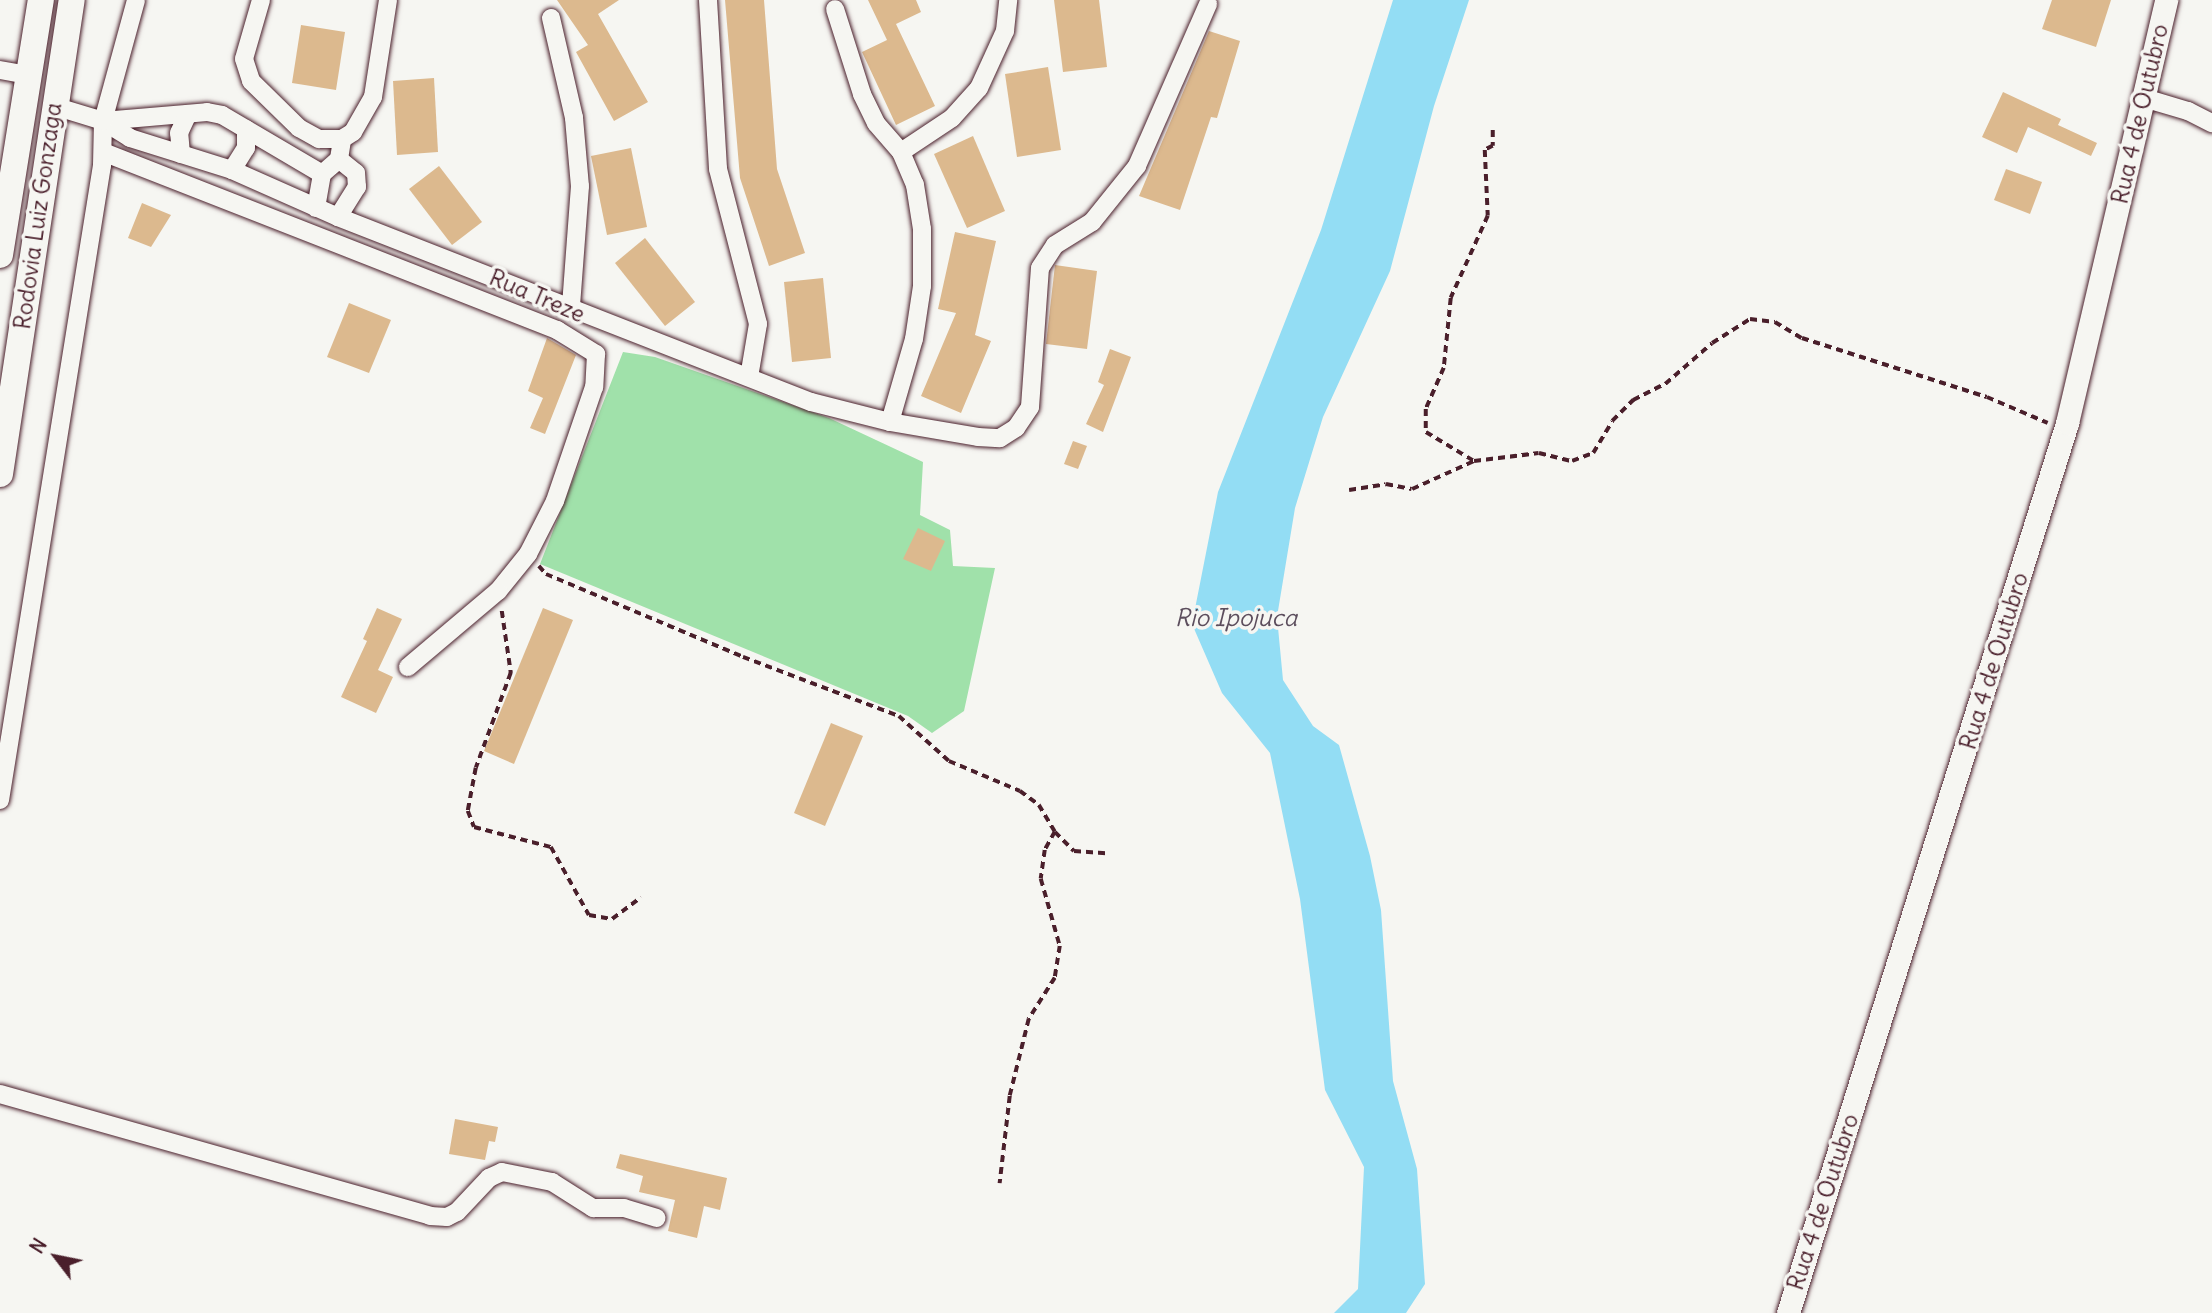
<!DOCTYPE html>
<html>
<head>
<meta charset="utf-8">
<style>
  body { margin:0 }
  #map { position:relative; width:2212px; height:1313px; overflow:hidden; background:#f6f6f2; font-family:Delius,sans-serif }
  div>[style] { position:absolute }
  .green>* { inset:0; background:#a0e1aa }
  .water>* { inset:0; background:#93ddf4 }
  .building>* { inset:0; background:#dcb98e }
  .path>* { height:3.5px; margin-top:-1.75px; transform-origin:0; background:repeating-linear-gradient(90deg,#4a1f2b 0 7px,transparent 0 12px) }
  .roads { filter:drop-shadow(0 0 2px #4a1f2b) drop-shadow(0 0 2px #4a1f2b) }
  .minor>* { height:18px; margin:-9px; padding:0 9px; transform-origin:9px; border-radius:9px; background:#f6f6f2 }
  .major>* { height:23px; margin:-11.5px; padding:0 11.5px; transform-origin:11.5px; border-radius:11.5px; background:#f6f6f2 }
  .highway>* { height:26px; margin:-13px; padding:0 13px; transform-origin:13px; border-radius:13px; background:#f6f6f2 }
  span { translate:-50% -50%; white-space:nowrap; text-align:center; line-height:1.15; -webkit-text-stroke:7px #f6f6f2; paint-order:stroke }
  .street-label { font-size:23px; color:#4a1f2b }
  .water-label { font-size:24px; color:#5c4e5d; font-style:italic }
  .north { position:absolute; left:21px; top:1222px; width:70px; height:70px; -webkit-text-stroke:5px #f6f6f2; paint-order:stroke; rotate:302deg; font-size:19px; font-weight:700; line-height:28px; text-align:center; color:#4a1f2b }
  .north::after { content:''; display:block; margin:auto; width:24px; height:32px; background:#4a1f2b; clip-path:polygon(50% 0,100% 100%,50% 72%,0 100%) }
</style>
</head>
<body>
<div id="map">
  <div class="green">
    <i style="clip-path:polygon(623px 352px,655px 357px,829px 418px,923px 462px,920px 515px,950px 530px,953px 566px,995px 568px,964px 711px,932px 733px,908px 716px,540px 564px)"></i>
  </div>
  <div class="water">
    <i style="clip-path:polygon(1393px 0,1469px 0,1434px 106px,1390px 271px,1323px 417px,1295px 508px,1277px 617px,1283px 680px,1313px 726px,1339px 745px,1370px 856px,1381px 910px,1393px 1081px,1417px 1169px,1425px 1284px,1406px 1313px,1334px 1313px,1358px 1289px,1364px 1167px,1325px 1090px,1300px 899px,1270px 753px,1222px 693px,1192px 624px,1218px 492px,1321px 230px)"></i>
  </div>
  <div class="building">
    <i style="clip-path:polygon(557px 0,619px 0,598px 14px,648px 102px,614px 121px,576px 52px,588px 45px)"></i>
    <i style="clip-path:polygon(725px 0,764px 0,777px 169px,805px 253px,769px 266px,740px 178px)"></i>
    <i style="clip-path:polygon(868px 0,916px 0,921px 12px,896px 24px,935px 106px,896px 125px,862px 52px,887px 40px)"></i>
    <i style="clip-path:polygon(1054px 0,1099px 0,1107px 67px,1063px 72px)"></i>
    <i style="clip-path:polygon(2052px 0,2111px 0,2096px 47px,2042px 29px)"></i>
    <i style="clip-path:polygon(301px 25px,345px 32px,336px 90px,292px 83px)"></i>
    <i style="clip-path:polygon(1209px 31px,1240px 41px,1217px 118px,1211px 117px,1180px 210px,1139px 196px)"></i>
    <i style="clip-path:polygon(1048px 67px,1061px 150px,1017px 157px,1005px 74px)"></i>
    <i style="clip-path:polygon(434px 78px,438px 152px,397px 155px,393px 81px)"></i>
    <i style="clip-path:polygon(2003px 92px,2061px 119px,2058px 125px,2097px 143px,2091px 156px,2028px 127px,2017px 153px,1982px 137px)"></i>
    <i style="clip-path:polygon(973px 136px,1005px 211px,967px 228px,934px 154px)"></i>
    <i style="clip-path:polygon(631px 148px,647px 227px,607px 235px,591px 156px)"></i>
    <i style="clip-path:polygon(439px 166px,482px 222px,452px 245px,409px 189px)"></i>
    <i style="clip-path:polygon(2006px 169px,2042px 182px,2030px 214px,1994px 200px)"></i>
    <i style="clip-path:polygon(142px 203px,171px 215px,151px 247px,128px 238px)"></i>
    <i style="clip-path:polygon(955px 232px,996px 241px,975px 335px,991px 341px,961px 413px,921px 396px,956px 313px,938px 309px)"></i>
    <i style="clip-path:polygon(645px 238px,695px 302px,665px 326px,615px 263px)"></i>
    <i style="clip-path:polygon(1055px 265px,1097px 271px,1087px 349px,1046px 344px)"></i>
    <i style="clip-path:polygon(823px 278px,831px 358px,792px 362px,784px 282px)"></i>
    <i style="clip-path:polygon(349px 303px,391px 320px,369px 373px,327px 357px)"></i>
    <i style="clip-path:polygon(547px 338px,576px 355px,545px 434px,530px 428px,543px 398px,528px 391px)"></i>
    <i style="clip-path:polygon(1110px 349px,1131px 357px,1103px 432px,1086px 424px,1104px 385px,1098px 382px)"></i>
    <i style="clip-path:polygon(1073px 441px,1087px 446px,1078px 469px,1064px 464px)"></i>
    <i style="clip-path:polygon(918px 528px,945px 541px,931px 571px,903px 559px)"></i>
    <i style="clip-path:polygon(377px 608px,402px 619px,378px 670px,393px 677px,376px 713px,341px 697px,367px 641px,363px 639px)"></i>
    <i style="clip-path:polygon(543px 608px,573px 620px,514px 764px,484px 751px)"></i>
    <i style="clip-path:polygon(831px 723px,863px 736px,825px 826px,794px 813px)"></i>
    <i style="clip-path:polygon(455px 1119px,498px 1127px,495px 1142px,489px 1141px,485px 1160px,449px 1154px)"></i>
    <i style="clip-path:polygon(620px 1154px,727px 1178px,720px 1210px,704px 1206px,697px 1238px,668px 1231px,675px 1200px,639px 1192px,643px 1176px,616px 1168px)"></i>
  </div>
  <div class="path">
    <i style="left:1493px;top:130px;width:16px;rotate:90deg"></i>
    <i style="left:1493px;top:146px;width:9px;rotate:153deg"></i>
    <i style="left:1485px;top:150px;width:66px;rotate:87.4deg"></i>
    <i style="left:1488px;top:216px;width:90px;rotate:114.3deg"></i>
    <i style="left:1451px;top:298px;width:70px;rotate:95.7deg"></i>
    <i style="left:1444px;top:368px;width:45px;rotate:113.7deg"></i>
    <i style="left:1426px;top:409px;width:23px;rotate:90deg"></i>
    <i style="left:1426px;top:432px;width:56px;rotate:31.1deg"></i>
    <i style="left:1474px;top:461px;width:65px;rotate:-7deg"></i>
    <i style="left:1539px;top:453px;width:34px;rotate:14deg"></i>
    <i style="left:1572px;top:461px;width:22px;rotate:-21deg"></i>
    <i style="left:1593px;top:453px;width:37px;rotate:-59deg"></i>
    <i style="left:1612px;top:421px;width:30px;rotate:-45deg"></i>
    <i style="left:1633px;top:400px;width:36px;rotate:-27deg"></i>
    <i style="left:1665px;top:384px;width:62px;rotate:-41.1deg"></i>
    <i style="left:1712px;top:343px;width:45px;rotate:-32.3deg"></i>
    <i style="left:1750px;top:319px;width:25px;rotate:7deg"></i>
    <i style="left:1775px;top:322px;width:31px;rotate:31deg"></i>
    <i style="left:1802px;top:338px;width:194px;rotate:17.7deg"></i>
    <i style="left:1987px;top:397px;width:66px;rotate:23.1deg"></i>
    <i style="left:1349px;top:490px;width:37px;rotate:-9deg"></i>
    <i style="left:1386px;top:484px;width:26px;rotate:11deg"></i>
    <i style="left:1412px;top:489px;width:68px;rotate:-24.3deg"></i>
    <i style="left:539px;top:566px;width:11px;rotate:49deg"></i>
    <i style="left:546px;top:574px;width:214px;rotate:22.8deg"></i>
    <i style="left:743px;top:657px;width:167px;rotate:20.7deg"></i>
    <i style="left:899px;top:716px;width:67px;rotate:42deg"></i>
    <i style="left:949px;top:761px;width:77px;rotate:22.9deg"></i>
    <i style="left:1020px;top:791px;width:24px;rotate:36deg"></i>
    <i style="left:1039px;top:805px;width:31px;rotate:59deg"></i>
    <i style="left:1055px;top:832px;width:21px;rotate:119deg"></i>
    <i style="left:1045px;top:850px;width:29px;rotate:98deg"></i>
    <i style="left:1041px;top:879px;width:70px;rotate:74.2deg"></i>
    <i style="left:1060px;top:946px;width:32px;rotate:99deg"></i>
    <i style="left:1055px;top:978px;width:49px;rotate:122.4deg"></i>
    <i style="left:1029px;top:1019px;width:79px;rotate:103.9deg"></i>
    <i style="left:1010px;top:1096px;width:88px;rotate:96.6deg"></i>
    <i style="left:502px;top:611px;width:63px;rotate:81.7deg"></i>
    <i style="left:511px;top:673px;width:101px;rotate:110.2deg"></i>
    <i style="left:476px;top:768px;width:44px;rotate:100.5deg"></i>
    <i style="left:468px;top:811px;width:17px;rotate:69deg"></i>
    <i style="left:474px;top:827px;width:80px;rotate:14.6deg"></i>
    <i style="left:551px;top:847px;width:78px;rotate:60.8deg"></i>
    <i style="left:589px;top:915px;width:23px;rotate:10deg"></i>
    <i style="left:612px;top:919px;width:36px;rotate:-37deg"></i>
    <i style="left:1055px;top:832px;width:27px;rotate:45deg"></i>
    <i style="left:1074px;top:851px;width:32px;rotate:4deg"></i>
  </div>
  <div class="roads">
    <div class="minor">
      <i style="left:261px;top:0;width:61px;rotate:106.1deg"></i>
      <i style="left:244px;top:59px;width:23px;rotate:72deg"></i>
      <i style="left:251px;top:81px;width:67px;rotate:44.4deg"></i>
      <i style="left:299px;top:128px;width:23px;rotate:29deg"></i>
      <i style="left:319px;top:139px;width:23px"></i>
      <i style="left:708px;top:0;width:169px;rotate:86.6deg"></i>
      <i style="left:718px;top:169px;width:160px;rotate:75.5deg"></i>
      <i style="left:758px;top:324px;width:54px;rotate:99.6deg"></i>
      <i style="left:551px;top:18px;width:103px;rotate:77deg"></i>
      <i style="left:574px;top:118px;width:68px;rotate:85deg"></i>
      <i style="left:580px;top:186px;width:119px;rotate:94.3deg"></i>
      <i style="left:0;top:70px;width:29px;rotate:10deg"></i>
      <i style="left:2144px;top:98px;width:46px;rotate:16.5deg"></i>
      <i style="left:2188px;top:111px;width:27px;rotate:27deg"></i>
      <i style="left:54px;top:106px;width:51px;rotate:17deg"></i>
      <i style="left:103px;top:121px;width:32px;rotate:32deg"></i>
      <i style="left:130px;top:138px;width:107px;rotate:17.4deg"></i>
      <i style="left:232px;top:170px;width:116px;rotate:23.9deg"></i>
      <i style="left:338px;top:217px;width:508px;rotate:21.36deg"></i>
      <i style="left:811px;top:402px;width:81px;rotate:14.2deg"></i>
      <i style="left:890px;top:422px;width:86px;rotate:-73.9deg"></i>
      <i style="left:914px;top:339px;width:54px;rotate:-81.4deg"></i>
      <i style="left:922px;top:286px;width:57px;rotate:-90deg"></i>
      <i style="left:922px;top:229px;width:45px;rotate:-99deg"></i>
      <i style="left:915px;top:185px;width:36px;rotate:-113deg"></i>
      <i style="left:901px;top:152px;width:38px;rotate:-131deg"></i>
      <i style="left:876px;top:123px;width:32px;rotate:-116deg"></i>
      <i style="left:862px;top:94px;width:89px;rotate:-107.6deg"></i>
      <i style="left:103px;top:121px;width:104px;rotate:-4.9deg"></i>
      <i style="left:207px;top:112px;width:15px;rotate:11deg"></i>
      <i style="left:222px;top:115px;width:116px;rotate:30.5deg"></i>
      <i style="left:103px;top:152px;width:488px;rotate:21.4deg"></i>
      <i style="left:557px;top:330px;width:46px;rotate:31.6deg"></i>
      <i style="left:596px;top:354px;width:33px;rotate:93deg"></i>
      <i style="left:594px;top:387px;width:120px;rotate:108.9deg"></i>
      <i style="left:555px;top:501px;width:59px;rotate:117deg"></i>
      <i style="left:528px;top:554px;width:48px;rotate:129deg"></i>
      <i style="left:498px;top:591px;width:118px;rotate:139.8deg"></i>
      <i style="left:901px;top:152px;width:61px;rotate:-33.7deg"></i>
      <i style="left:952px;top:118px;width:40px;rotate:-48deg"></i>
      <i style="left:979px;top:88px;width:63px;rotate:-65.5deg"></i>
      <i style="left:1005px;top:31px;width:31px;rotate:-84deg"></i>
      <i style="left:181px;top:154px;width:21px;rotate:-95deg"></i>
      <i style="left:179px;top:133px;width:21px;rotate:-65deg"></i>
      <i style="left:232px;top:170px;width:26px;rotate:-58deg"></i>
      <i style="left:246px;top:148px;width:19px;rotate:-90deg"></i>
      <i style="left:316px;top:208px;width:35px;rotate:-80deg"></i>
      <i style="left:322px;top:174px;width:23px;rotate:-41deg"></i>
      <i style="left:339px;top:159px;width:20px;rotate:-81deg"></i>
      <i style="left:342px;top:139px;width:13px;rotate:-32deg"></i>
      <i style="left:353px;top:132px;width:40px;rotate:-60.3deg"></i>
      <i style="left:373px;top:97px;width:98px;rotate:-81.2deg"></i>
      <i style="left:338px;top:217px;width:36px;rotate:-58deg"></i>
      <i style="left:357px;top:187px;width:14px;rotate:-94deg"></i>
      <i style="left:356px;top:173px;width:22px;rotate:-141deg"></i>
      <i style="left:890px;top:422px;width:89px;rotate:9.7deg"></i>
      <i style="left:978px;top:437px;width:22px;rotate:3deg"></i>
      <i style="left:1000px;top:438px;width:19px;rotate:-32deg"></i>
      <i style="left:1016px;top:428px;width:25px;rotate:-56deg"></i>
      <i style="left:1030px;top:407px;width:139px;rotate:-85.9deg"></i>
      <i style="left:1040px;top:268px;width:27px;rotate:-57deg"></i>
      <i style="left:1055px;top:245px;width:44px;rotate:-31.9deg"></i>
      <i style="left:1092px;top:222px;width:72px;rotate:-51.2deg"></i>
      <i style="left:1137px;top:166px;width:177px;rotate:-66.3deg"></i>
      <i style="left:0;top:800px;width:643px;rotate:-80.87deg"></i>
      <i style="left:102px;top:165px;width:44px;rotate:-88.7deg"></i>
      <i style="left:103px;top:121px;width:125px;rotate:-74.7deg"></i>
      <i style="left:0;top:1094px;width:447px;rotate:15.8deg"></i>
      <i style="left:430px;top:1216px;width:17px;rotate:3deg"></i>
      <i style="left:447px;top:1217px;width:11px;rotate:-27deg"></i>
      <i style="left:457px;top:1212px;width:47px;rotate:-46.7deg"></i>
      <i style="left:489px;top:1178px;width:14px;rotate:-25deg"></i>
      <i style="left:502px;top:1172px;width:51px;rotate:11.3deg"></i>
      <i style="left:552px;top:1182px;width:49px;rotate:32.4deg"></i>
      <i style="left:593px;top:1208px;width:31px"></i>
      <i style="left:624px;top:1208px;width:34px;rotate:17deg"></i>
    </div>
    <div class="major">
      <i style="left:1788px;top:1313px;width:933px;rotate:-72.59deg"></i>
      <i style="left:2067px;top:423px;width:434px;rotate:-76.8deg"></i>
    </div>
    <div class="highway">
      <i style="left:0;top:255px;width:258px;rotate:-80.9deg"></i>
      <i style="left:0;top:474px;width:479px;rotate:-81.4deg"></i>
    </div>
  </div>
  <div class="street-label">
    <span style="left:2140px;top:114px;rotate:-77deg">Rua 4 de Outubro</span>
    <span style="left:38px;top:216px;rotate:-82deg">Rodovia Luiz Gonzaga</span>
    <span style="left:537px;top:296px;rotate:23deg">Rua Treze</span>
    <span style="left:1994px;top:661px;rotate:-73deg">Rua 4 de Outubro</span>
    <span style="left:1823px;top:1202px;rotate:-72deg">Rua 4 de Outubro</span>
  </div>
  <div class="water-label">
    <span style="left:1236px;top:618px">Rio Ipojuca</span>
  </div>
  <div class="north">N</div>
</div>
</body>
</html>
